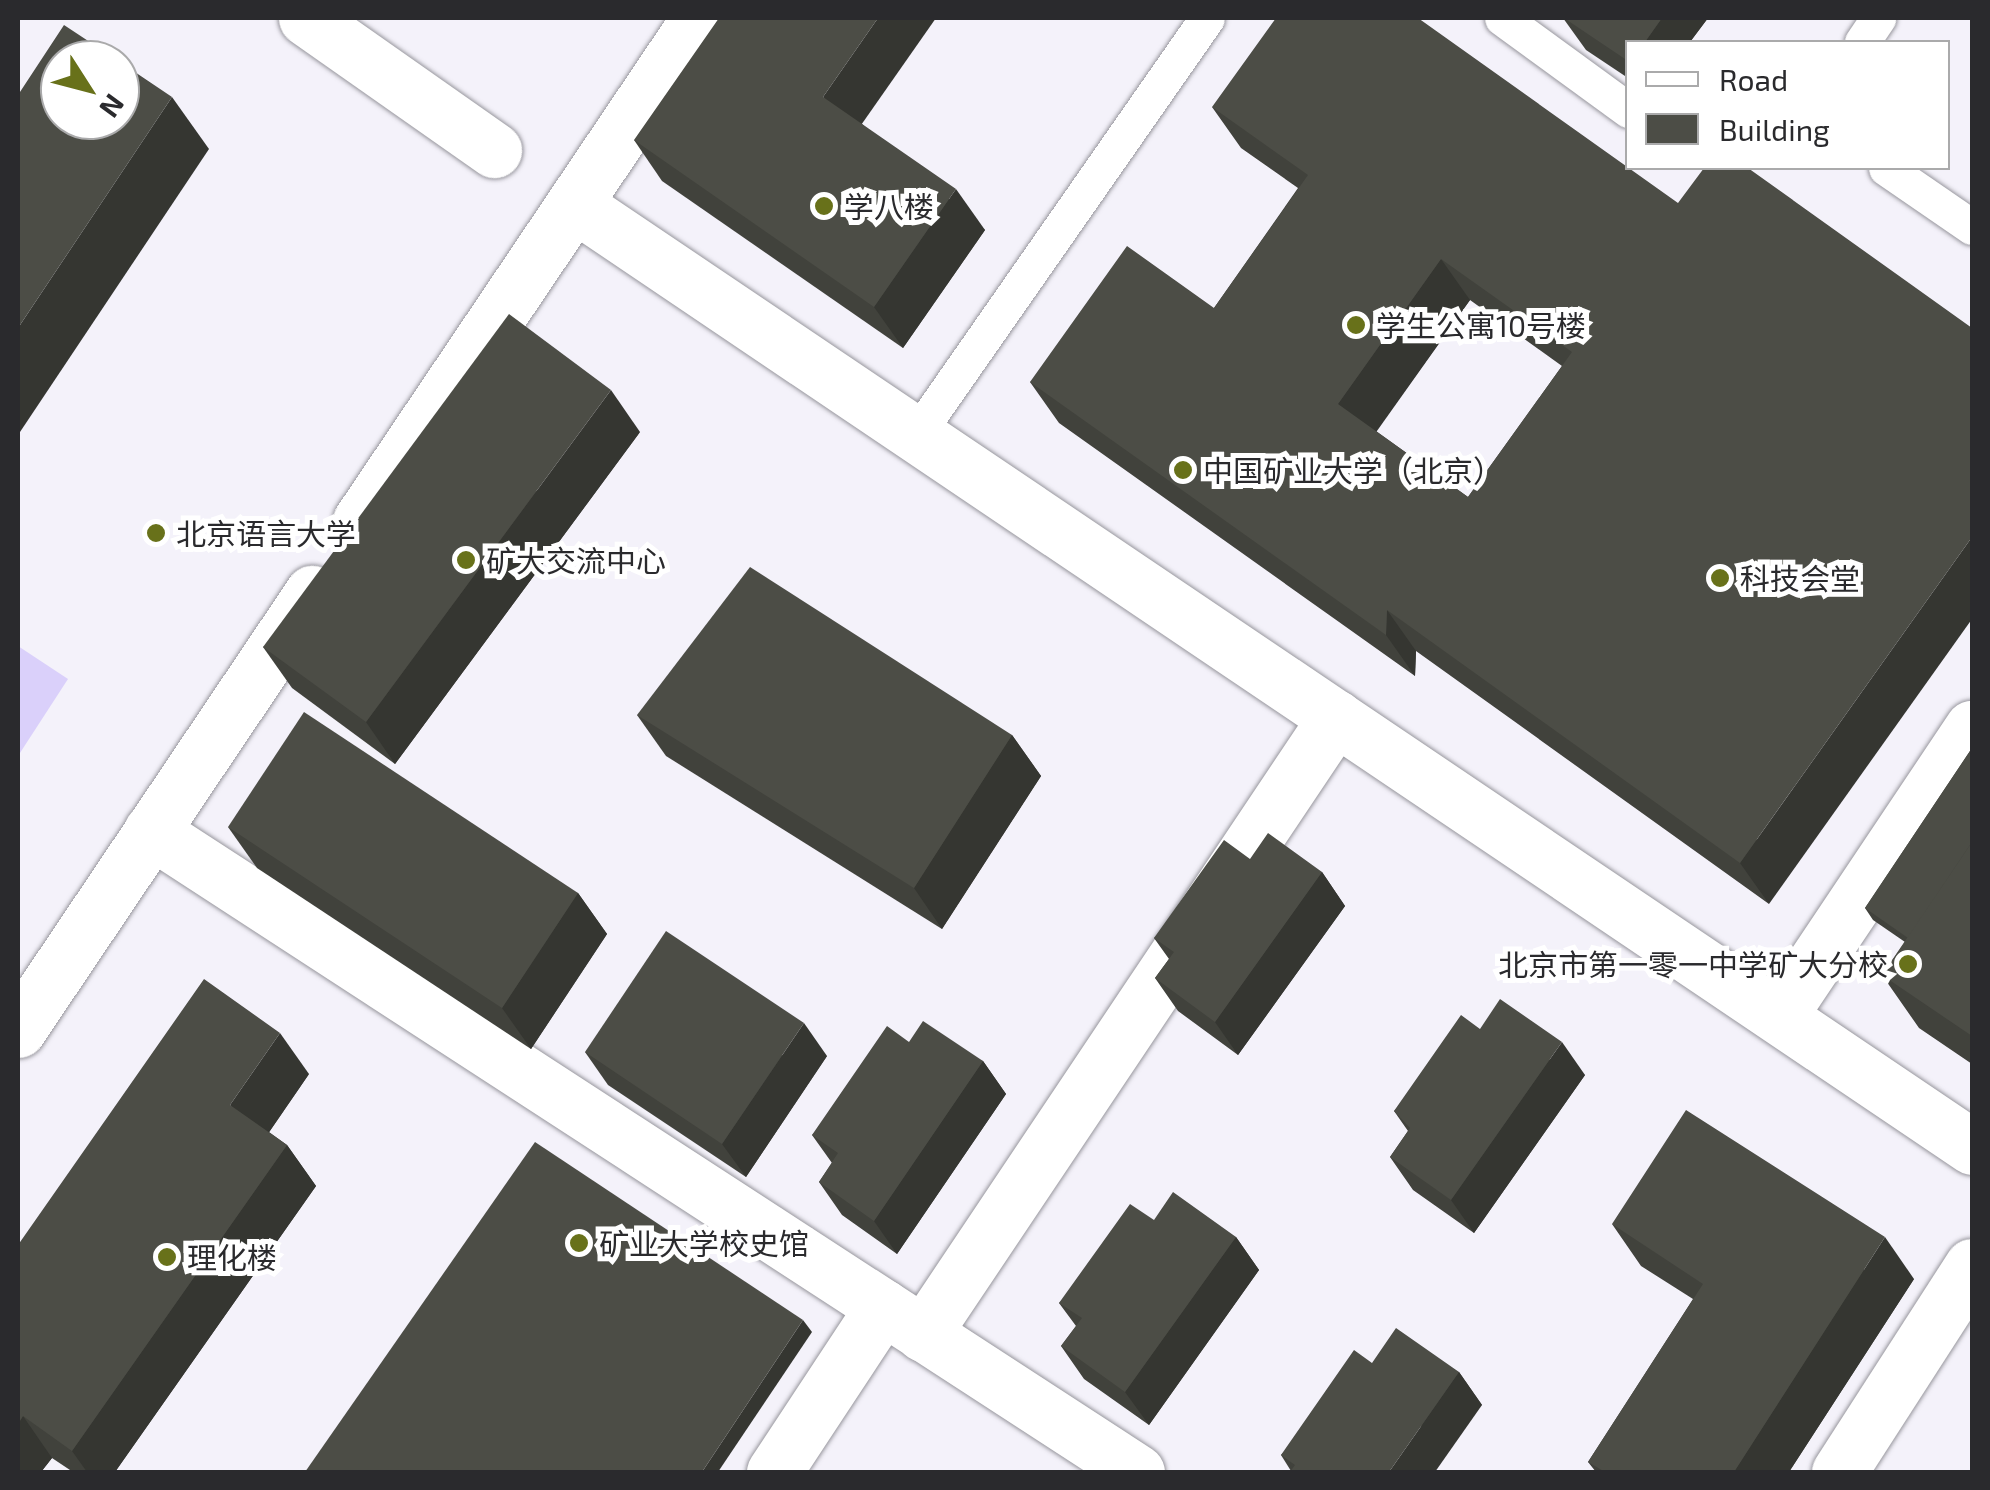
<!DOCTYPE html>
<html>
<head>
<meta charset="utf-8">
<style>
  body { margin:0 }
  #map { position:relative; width:1990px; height:1490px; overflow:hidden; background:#f4f2fa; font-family:"Exo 2","Noto Sans SC",sans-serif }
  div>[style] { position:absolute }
  .green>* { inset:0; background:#dad0fa }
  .roads { filter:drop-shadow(0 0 2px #97969d) drop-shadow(0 0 2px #97969d) }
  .lane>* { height:35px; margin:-17.5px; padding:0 17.5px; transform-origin:17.5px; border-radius:17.5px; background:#fff }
  .street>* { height:55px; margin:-27.5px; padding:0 27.5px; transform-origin:27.5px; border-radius:27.5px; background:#fff }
  .wall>* { inset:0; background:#41423c }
  .shaded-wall>* { inset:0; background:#353631 }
  .building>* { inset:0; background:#4c4d46 }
  .dots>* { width:28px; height:28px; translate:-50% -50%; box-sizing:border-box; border:5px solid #fff; border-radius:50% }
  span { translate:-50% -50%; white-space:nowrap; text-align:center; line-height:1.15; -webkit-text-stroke:10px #fff; paint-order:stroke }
  .poi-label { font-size:30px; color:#2a2a2d }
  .left { translate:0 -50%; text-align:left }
  .right { translate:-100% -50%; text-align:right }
  .frame { position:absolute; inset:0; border:20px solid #2a2a2d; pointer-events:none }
  .legend { position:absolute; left:1625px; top:40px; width:325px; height:130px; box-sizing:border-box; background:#fff; border:2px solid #aaaaab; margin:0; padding:12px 18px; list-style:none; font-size:30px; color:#2a2a2d }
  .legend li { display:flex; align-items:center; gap:20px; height:50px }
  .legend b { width:50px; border:2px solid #aaaaab }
  .north { position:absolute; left:40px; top:40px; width:100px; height:100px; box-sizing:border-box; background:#fff; border:2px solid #aaaaab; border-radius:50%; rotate:126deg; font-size:28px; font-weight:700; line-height:40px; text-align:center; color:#2a2a2d }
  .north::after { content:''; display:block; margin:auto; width:35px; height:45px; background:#68711a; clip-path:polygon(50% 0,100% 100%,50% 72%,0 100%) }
</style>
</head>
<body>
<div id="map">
  <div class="green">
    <i style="clip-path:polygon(18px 646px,68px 679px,18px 756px)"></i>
  </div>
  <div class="roads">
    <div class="lane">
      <i style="left:1502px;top:18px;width:156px;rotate:36.1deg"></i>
      <i style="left:1862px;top:42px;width:29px;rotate:-56deg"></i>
      <i style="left:1886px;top:168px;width:104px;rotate:34.5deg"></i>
      <i style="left:916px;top:435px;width:508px;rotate:-55.09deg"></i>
    </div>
    <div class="street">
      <i style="left:306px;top:18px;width:230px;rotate:35.1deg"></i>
      <i style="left:574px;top:204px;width:1686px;rotate:34deg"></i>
      <i style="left:360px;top:521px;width:607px;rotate:-56.02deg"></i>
      <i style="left:151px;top:831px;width:1176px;rotate:33.03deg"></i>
      <i style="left:1779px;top:1016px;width:347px;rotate:-56.2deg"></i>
      <i style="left:18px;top:1030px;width:527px;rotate:-56.07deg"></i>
      <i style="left:923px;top:1334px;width:742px;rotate:-56.2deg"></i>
      <i style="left:774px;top:1472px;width:198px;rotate:-56.6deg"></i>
      <i style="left:1839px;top:1472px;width:245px;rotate:-57.2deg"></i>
    </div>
  </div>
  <div class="wall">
    <i style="clip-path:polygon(1563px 18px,1708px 18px,1690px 42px,1628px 42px,1628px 78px,1586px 50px)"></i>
    <i style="clip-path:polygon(evenodd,1212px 107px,1628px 167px,1769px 904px,1416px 651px,1415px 676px,1059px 423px,1030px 382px,1214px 308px,1298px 188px,1241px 148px,1212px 107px,1470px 300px,1562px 366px,1468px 497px,1376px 431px,1470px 300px)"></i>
    <i style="clip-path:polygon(862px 124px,985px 230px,903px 348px,662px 181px,634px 140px)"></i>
    <i style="clip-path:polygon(640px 432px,395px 764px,292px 688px,263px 647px)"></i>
    <i style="clip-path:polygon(637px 715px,1012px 735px,1041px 776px,942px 929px,666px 756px)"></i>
    <i style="clip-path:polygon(1972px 748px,1972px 1064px,1919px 1028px,1882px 975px,1905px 942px,1873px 920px,1865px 908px)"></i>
    <i style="clip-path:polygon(228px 827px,578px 893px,607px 934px,531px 1049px,257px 868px)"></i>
    <i style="clip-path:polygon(1250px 859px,1322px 872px,1345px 906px,1238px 1055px,1178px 1011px,1155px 978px,1169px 959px,1154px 938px)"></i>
    <i style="clip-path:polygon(1480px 1029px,1585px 1075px,1474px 1233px,1413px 1190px,1390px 1157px,1408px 1131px,1394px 1111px)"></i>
    <i style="clip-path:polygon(909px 1042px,983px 1061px,1006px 1094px,897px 1254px,842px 1215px,819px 1182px,832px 1163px,812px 1135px)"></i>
    <i style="clip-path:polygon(585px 1052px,827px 1056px,746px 1177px,608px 1085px)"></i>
    <i style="clip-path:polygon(309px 1074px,269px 1132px,287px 1145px,316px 1186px,115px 1472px,73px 1472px,52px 1458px,41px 1472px,18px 1472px,18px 1245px)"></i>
    <i style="clip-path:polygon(1154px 1220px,1236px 1237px,1259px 1270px,1149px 1425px,1084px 1379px,1061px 1346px,1076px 1326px,1059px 1303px)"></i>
    <i style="clip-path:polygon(1612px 1224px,1914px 1279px,1789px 1472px,1596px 1472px,1588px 1462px,1693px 1299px,1641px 1266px)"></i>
    <i style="clip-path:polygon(1372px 1363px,1459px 1372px,1482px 1405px,1291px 1471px,1281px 1455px)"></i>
  </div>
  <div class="shaded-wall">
    <i style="clip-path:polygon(878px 18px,936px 18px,852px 138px,823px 97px)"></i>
    <i style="clip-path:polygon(1662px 18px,1708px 18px,1690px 42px,1645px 42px)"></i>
    <i style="clip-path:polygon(172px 97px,209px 149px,18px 435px,18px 328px)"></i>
    <i style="clip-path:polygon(956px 189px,985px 230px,903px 348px,874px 307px)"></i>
    <i style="clip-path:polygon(1441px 259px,1470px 300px,1367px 445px,1338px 404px)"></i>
    <i style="clip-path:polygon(611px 390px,640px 432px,395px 764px,366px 722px)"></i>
    <i style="clip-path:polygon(1972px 537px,1972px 619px,1769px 904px,1740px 863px)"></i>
    <i style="clip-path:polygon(1387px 610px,1416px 651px,1415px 676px,1386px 635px)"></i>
    <i style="clip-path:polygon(1012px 735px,1041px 776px,942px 929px,914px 888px)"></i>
    <i style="clip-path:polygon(1322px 872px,1345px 906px,1238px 1055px,1215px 1022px)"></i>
    <i style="clip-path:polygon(578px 893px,607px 934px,531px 1049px,502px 1008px)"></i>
    <i style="clip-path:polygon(804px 1023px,827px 1056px,746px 1177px,722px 1144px)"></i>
    <i style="clip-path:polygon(280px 1033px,309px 1074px,259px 1147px,230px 1105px)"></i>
    <i style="clip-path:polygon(1562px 1042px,1585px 1075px,1474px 1233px,1451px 1200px)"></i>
    <i style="clip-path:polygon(983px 1061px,1006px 1094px,897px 1254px,874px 1221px)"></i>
    <i style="clip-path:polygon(287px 1145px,316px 1186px,115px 1472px,87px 1472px,72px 1451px)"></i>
    <i style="clip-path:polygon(1236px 1237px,1259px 1270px,1149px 1425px,1125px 1392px)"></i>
    <i style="clip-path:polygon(1885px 1237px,1914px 1279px,1789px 1472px,1734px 1472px)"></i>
    <i style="clip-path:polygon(803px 1320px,812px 1332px,718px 1472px,702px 1472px)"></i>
    <i style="clip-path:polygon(1459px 1372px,1482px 1405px,1435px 1472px,1389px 1472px)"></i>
    <i style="clip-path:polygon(23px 1416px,52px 1458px,41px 1472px,18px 1472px,18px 1424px)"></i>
  </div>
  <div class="building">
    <i style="clip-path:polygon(719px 18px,878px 18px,823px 97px,956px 189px,874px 307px,634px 140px)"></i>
    <i style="clip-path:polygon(evenodd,1276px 18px,1418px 18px,1678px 203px,1704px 168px,1748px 168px,1972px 328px,1972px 537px,1740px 863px,1387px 610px,1386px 635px,1030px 382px,1127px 246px,1214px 308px,1308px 175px,1212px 107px,1276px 18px,1441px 259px,1572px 352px,1468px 497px,1338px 404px,1441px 259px)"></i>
    <i style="clip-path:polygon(1564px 18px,1662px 18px,1645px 42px,1628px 42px,1628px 61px)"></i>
    <i style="clip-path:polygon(64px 25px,117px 60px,60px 60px,60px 120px,120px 120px,120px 62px,172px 97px,18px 328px,18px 95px)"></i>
    <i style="clip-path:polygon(509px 314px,611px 390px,366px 722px,263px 647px)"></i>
    <i style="clip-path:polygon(750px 567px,1012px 735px,914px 888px,637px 715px)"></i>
    <i style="clip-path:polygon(304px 712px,578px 893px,502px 1008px,228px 827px)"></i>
    <i style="clip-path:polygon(1972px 748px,1972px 842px,1908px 938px,1865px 908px)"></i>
    <i style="clip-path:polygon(1268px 833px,1322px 872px,1215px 1022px,1155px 978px,1174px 952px,1154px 938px,1224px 840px,1250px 859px)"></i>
    <i style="clip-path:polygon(1972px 842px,1972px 1036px,1882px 975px)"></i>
    <i style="clip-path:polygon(666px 931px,804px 1023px,722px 1144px,585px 1052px)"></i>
    <i style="clip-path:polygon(204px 979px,280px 1033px,230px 1105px,287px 1145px,72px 1451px,23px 1416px,18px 1424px,18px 1245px)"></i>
    <i style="clip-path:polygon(1500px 999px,1562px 1042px,1451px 1200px,1390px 1157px,1410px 1128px,1394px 1111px,1461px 1015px,1480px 1029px)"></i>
    <i style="clip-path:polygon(923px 1021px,983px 1061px,874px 1221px,819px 1182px,838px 1153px,812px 1135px,887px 1026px,909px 1042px)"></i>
    <i style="clip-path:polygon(1686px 1110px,1885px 1237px,1734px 1472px,1605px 1472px,1588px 1462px,1703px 1284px,1612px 1224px)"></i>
    <i style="clip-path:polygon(535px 1142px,803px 1320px,702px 1472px,305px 1472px)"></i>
    <i style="clip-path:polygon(1173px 1192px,1236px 1237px,1125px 1392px,1061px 1346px,1082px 1318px,1059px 1303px,1130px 1204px,1154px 1220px)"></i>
    <i style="clip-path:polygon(1396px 1328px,1459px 1372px,1389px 1472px,1290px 1472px,1295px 1465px,1281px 1455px,1354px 1350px,1372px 1363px)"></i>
  </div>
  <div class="dots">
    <i style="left:824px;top:206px;background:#68711a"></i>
    <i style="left:1356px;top:325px;background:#68711a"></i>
    <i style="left:1183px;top:470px;background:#68711a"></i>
    <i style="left:156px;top:533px;background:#68711a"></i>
    <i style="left:466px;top:560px;background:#68711a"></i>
    <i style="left:1720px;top:578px;background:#68711a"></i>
    <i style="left:1908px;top:964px;background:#68711a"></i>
    <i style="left:579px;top:1243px;background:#68711a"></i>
    <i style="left:167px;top:1257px;background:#68711a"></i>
  </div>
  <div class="poi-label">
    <span class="left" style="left:844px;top:206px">学八楼</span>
    <span class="left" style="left:1376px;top:325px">学生公寓10号楼</span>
    <span class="left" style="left:1203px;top:470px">中国矿业大学（北京）</span>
    <span class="left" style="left:176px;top:533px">北京语言大学</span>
    <span class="left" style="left:486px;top:560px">矿大交流中心</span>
    <span class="left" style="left:1740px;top:578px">科技会堂</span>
    <span class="right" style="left:1888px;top:964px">北京市第一零一中学矿大分校</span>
    <span class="left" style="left:599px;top:1243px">矿业大学校史馆</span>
    <span class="left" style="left:187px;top:1257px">理化楼</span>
  </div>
  <div class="frame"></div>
  <ul class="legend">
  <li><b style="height:12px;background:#fff"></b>Road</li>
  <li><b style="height:28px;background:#4c4d46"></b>Building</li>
  </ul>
  <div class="north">N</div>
</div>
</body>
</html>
